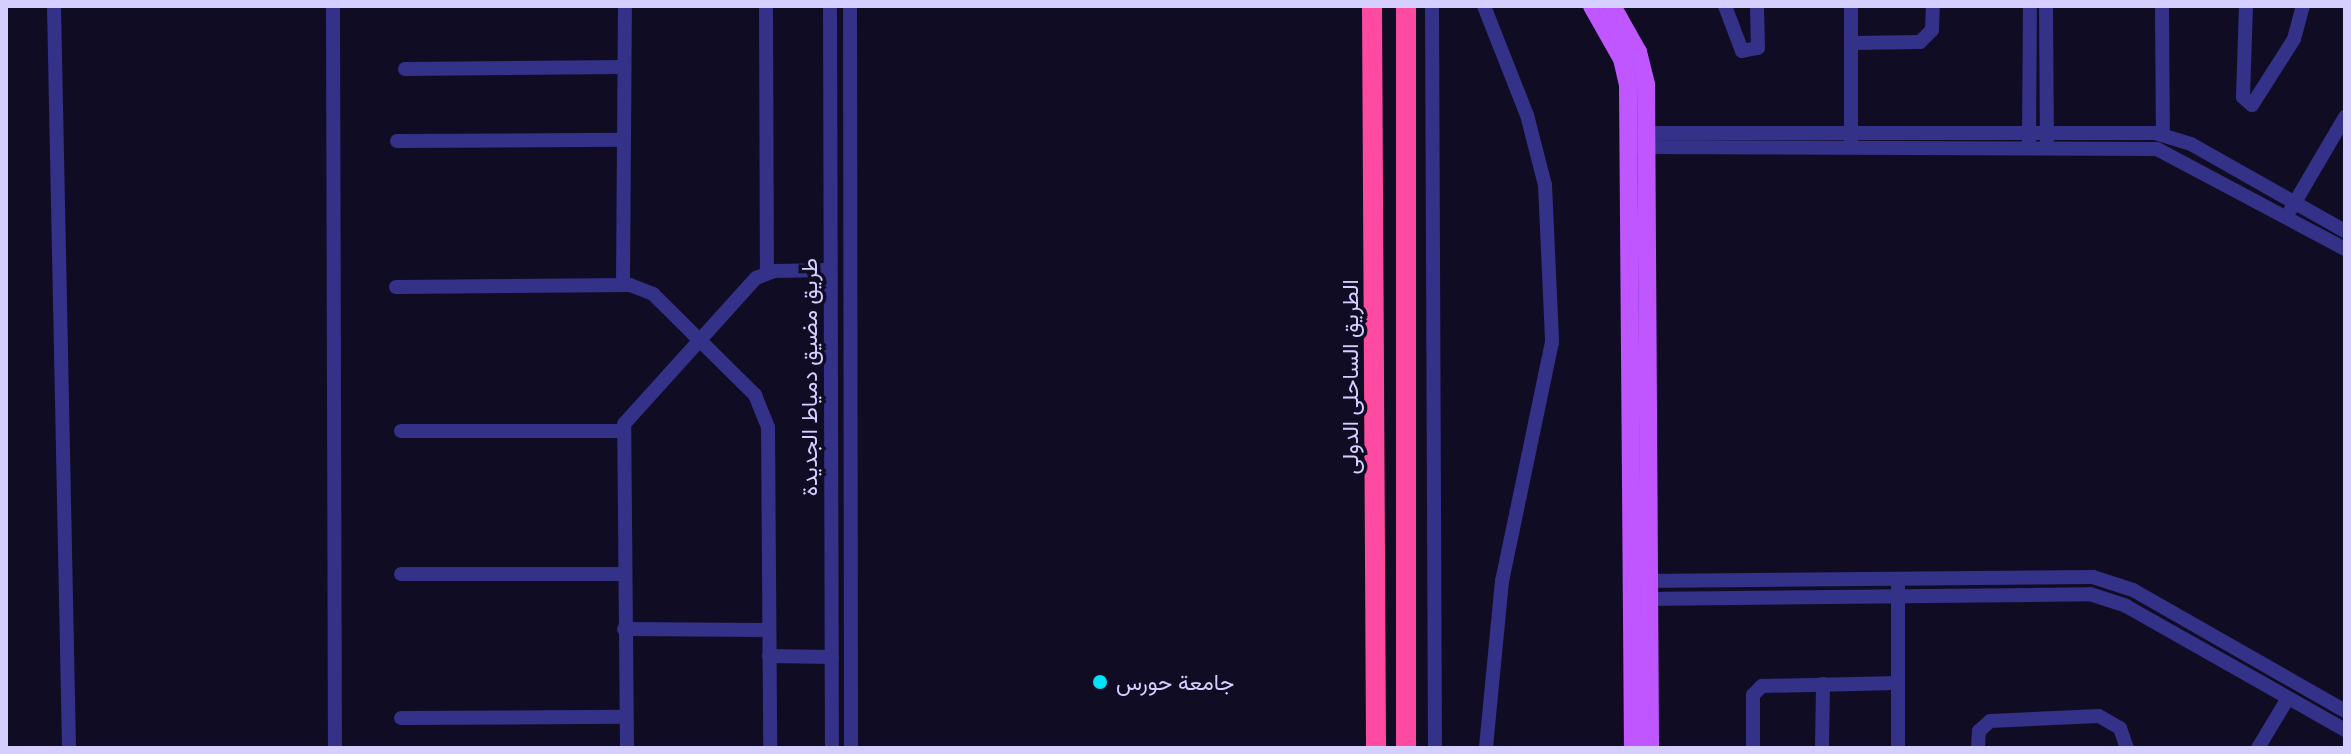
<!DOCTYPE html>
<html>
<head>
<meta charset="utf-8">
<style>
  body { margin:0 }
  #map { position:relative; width:2351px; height:754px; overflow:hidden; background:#100c24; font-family:Lato,Vazirmatn,sans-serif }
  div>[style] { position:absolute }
  .minor>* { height:14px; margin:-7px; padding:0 7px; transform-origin:7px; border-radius:7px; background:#343188 }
  .major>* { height:18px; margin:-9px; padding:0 9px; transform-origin:9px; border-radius:9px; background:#bf56ff }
  .highway>* { height:20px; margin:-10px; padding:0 10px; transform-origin:10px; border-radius:10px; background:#ff4aa1 }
  .dots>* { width:22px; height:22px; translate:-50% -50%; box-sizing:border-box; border:4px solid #100c24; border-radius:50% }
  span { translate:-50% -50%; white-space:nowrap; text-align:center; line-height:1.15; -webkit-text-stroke:7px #100c24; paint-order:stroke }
  .street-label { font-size:22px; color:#d4cfff }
  .poi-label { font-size:22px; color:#d4cfff }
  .left { translate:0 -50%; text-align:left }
  .frame { position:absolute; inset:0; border:8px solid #d4cfff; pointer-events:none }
</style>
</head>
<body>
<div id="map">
  <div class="minor">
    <i style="left:54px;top:6px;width:742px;rotate:88.84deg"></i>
    <i style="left:333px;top:6px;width:742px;rotate:89.85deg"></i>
    <i style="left:766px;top:6px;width:267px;rotate:89.8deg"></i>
    <i style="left:830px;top:6px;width:742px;rotate:89.85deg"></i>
    <i style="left:850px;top:6px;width:742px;rotate:89.92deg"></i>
    <i style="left:1432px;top:6px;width:742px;rotate:89.77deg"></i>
    <i style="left:1484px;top:6px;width:117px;rotate:68.5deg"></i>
    <i style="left:1527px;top:115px;width:72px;rotate:75.6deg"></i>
    <i style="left:1545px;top:185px;width:157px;rotate:87.4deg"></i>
    <i style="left:1552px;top:342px;width:244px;rotate:101.8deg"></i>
    <i style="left:1502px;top:581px;width:168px;rotate:95.5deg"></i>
    <i style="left:1725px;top:6px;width:48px;rotate:69.3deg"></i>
    <i style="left:1742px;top:51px;width:16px;rotate:-11deg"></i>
    <i style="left:1758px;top:48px;width:42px;rotate:-91.4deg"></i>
    <i style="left:1851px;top:6px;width:134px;rotate:90deg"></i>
    <i style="left:2046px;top:6px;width:134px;rotate:89.6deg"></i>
    <i style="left:2162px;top:6px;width:128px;rotate:89.6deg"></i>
    <i style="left:2246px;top:6px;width:91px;rotate:91.9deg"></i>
    <i style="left:2243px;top:97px;width:12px;rotate:42deg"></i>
    <i style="left:2252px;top:105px;width:78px;rotate:-57.5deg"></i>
    <i style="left:2294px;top:39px;width:34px;rotate:-75deg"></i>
    <i style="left:1851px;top:43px;width:69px;rotate:-0.8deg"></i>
    <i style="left:1920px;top:42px;width:17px;rotate:-45deg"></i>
    <i style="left:1932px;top:30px;width:24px;rotate:-88deg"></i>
    <i style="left:405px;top:69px;width:219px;rotate:-0.5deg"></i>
    <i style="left:1638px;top:133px;width:517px"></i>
    <i style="left:2155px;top:133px;width:38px;rotate:17deg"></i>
    <i style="left:2191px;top:144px;width:177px;rotate:29.5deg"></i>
    <i style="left:397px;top:141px;width:227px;rotate:-0.3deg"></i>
    <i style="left:2029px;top:142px;width:136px;rotate:-89.6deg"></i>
    <i style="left:1637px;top:147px;width:520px;rotate:0.22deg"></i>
    <i style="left:2157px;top:149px;width:213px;rotate:28deg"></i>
    <i style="left:2291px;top:209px;width:107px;rotate:-59.6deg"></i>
    <i style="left:623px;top:283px;width:277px;rotate:-89.6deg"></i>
    <i style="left:396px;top:287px;width:234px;rotate:-0.5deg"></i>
    <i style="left:630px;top:285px;width:25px;rotate:21deg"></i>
    <i style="left:653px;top:294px;width:144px;rotate:44.7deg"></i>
    <i style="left:755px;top:395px;width:35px;rotate:68deg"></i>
    <i style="left:768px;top:427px;width:321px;rotate:89.6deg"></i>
    <i style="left:401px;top:431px;width:221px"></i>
    <i style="left:401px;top:574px;width:222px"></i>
    <i style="left:1640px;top:581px;width:453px;rotate:-0.5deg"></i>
    <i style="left:2093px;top:577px;width:42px;rotate:18deg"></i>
    <i style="left:2133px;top:590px;width:244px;rotate:29.7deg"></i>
    <i style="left:1641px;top:599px;width:449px;rotate:-0.6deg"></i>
    <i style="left:2090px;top:594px;width:38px;rotate:18deg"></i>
    <i style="left:2126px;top:606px;width:252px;rotate:29.5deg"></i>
    <i style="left:624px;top:629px;width:145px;rotate:0.4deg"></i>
    <i style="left:769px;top:656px;width:63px;rotate:0.9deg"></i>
    <i style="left:401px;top:718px;width:225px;rotate:-0.3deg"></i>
    <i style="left:627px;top:748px;width:324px;rotate:-90.5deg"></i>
    <i style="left:624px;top:424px;width:197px;rotate:-47.9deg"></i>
    <i style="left:756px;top:278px;width:19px;rotate:-21deg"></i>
    <i style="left:774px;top:271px;width:56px;rotate:-1deg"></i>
    <i style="left:1753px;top:748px;width:53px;rotate:-90deg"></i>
    <i style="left:1753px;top:695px;width:13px;rotate:-45deg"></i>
    <i style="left:1762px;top:686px;width:136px;rotate:-1.3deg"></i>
    <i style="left:1822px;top:748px;width:64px;rotate:-89.1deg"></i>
    <i style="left:1898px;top:748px;width:162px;rotate:-90deg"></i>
    <i style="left:1978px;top:748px;width:17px;rotate:-87deg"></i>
    <i style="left:1979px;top:731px;width:15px;rotate:-42deg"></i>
    <i style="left:1990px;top:721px;width:109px;rotate:-2.6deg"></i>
    <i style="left:2099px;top:716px;width:24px;rotate:30deg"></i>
    <i style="left:2120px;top:728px;width:21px;rotate:71deg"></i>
    <i style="left:2258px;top:748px;width:58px;rotate:-59deg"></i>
  </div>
  <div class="major">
    <i style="left:1592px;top:6px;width:61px;rotate:60.5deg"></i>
    <i style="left:1622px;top:59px;width:28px;rotate:77deg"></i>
    <i style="left:1628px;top:86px;width:662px;rotate:89.57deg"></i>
    <i style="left:1612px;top:6px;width:53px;rotate:60.5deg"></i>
    <i style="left:1638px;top:52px;width:34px;rotate:76deg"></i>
    <i style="left:1646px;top:85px;width:663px;rotate:89.65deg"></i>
  </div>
  <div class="highway">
    <i style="left:1372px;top:6px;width:742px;rotate:89.69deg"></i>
    <i style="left:1406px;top:748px;width:742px;rotate:-90deg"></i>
  </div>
  <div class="dots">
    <i style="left:1100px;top:682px;background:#00e1fa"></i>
  </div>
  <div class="street-label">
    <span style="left:809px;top:377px;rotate:-90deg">طريق مضيق دمياط الجديدة</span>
    <span style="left:1350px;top:377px;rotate:-90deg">الطريق الساحلى الدولى</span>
  </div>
  <div class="poi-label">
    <span class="left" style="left:1116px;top:682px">جامعة حورس</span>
  </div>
  <div class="frame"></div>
</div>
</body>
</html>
